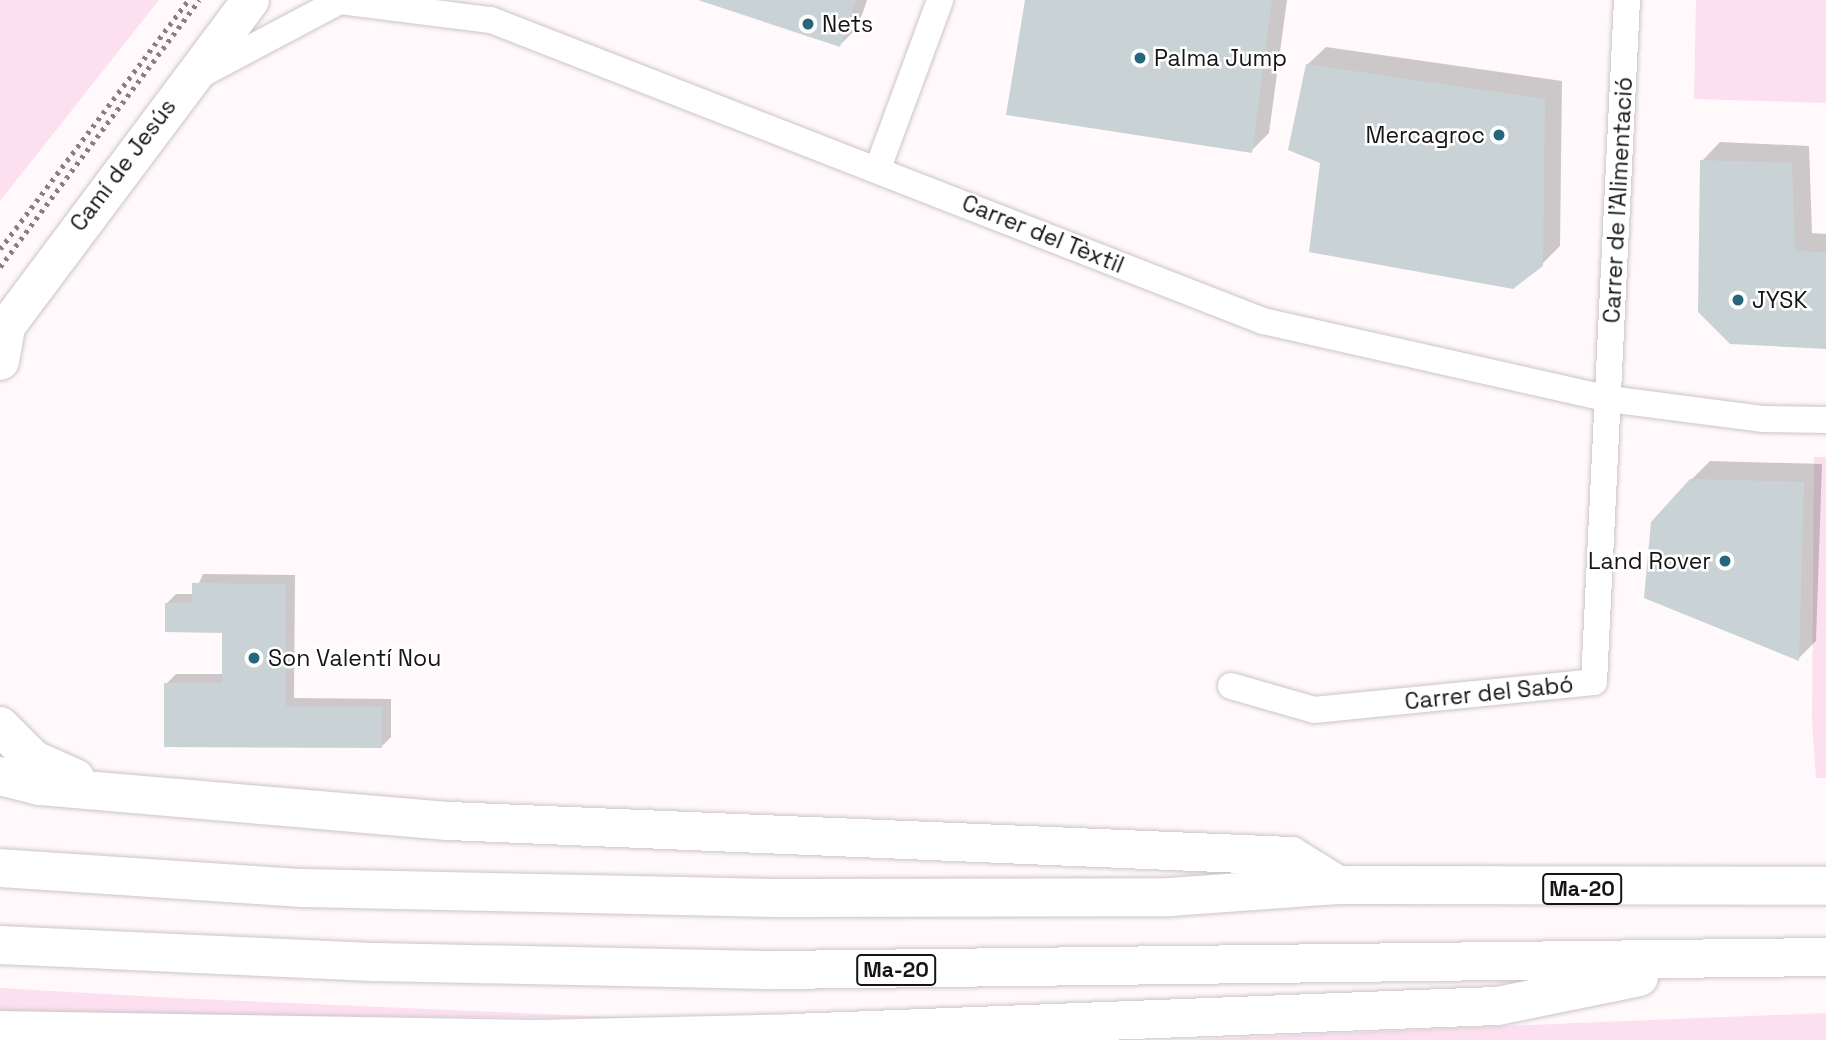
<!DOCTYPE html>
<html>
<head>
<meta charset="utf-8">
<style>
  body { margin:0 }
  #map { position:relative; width:1826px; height:1040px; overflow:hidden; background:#fff9fc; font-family:"Space Grotesk",sans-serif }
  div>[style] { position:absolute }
  .green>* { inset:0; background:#fce0f0 }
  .shadow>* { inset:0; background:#0003 }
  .building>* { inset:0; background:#c9d3d6 }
  .path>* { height:4.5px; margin-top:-2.25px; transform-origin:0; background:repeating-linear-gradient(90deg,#858183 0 3.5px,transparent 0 8.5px) }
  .roads { filter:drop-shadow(0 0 2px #ccc4c9) drop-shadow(0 0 2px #ccc4c9) }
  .street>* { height:26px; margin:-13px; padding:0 13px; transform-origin:13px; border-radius:13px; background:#fff }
  .secondary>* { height:37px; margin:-18.5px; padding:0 18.5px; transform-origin:18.5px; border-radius:18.5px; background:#fff }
  .highway>* { height:38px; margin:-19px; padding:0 19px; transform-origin:19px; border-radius:19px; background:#fff }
  .dots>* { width:19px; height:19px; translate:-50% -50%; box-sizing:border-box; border:4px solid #fff; border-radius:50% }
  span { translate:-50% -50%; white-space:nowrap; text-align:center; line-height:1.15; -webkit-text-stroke:5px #fff; paint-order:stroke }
  .shield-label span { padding:2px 5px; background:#fff; border:2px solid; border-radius:5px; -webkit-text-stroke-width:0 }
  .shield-label { font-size:21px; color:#161415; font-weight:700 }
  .poi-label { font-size:23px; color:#161415 }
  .left { translate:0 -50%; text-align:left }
  .right { translate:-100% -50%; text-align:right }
  .street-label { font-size:23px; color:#161415 }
</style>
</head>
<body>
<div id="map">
  <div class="green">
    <i style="clip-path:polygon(0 0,159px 0,0 201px)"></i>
    <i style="clip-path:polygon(1696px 0,1826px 0,1826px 103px,1694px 99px)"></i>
    <i style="clip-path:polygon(1814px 457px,1826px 457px,1826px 778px,1816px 778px,1812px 721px)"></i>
    <i style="clip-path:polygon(0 988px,177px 998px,633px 1018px,0 1014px)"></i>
    <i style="clip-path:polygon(1826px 1013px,1826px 1040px,1185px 1040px,1576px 1023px)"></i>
  </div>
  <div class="shadow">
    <i style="clip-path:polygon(709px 0,867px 0,858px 27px,840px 45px)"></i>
    <i style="clip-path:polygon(1027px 0,1287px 0,1269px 133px,1251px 151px)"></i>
    <i style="clip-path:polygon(1326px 47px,1562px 81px,1560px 246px,1541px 265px,1322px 162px,1307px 65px)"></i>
    <i style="clip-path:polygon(1720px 142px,1809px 146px,1812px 233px,1826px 234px,1826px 347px,1702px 161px)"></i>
    <i style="clip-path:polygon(1710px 461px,1822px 464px,1816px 641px,1798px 659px,1691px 480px)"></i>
    <i style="clip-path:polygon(203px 574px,295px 575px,294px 698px,391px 699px,391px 737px,381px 747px,166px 684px,176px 674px,224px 674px,224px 631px,167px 603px,176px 594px,194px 594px)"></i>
  </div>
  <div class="building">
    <i style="clip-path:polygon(698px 0,856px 0,840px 47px)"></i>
    <i style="clip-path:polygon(1025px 0,1272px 0,1252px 153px,1006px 115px)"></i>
    <i style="clip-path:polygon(1306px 64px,1545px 99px,1543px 266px,1513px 289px,1309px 252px,1320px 163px,1288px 150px)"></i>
    <i style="clip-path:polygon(1700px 160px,1792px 163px,1795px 251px,1826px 252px,1826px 349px,1730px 344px,1698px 312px)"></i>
    <i style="clip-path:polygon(1690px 479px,1804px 482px,1799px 661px,1644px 598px,1651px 522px)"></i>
    <i style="clip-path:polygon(192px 583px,286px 584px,286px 706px,382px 707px,382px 748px,164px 747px,164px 683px,222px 683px,222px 633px,165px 632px,165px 603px,192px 603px)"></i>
  </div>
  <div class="path">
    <i style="left:0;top:249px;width:312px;rotate:-52.9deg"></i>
    <i style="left:0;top:267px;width:333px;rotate:-53.3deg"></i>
  </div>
  <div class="roads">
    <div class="street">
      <i style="left:200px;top:75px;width:158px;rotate:-27.9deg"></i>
      <i style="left:340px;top:1px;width:152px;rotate:7.2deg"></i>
      <i style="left:491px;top:20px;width:829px;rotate:21.3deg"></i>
      <i style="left:1263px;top:321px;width:355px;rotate:12.7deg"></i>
      <i style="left:1609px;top:399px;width:156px;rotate:7.4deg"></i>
      <i style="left:1764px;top:419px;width:62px;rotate:0.9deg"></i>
      <i style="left:878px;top:168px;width:179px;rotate:-69.7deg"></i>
      <i style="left:1231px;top:686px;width:86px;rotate:16.1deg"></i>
      <i style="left:1314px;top:710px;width:281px;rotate:-5.7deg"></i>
      <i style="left:1594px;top:682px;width:683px;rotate:-87.23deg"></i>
    </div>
    <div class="secondary">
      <i style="left:0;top:334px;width:417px;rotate:-53.2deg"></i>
    </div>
    <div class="highway">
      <i style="left:0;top:361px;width:39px;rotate:-80deg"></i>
      <i style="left:0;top:726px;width:48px;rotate:45deg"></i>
      <i style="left:34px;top:760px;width:45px;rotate:23.7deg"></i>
      <i style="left:0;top:776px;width:40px;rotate:14.4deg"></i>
      <i style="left:39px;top:786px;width:411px;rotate:4.9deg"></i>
      <i style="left:449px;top:821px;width:843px;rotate:2.38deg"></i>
      <i style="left:1291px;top:856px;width:55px;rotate:31.7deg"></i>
      <i style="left:0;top:868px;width:303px;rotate:3.8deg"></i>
      <i style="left:302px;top:888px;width:473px;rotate:1.2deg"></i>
      <i style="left:775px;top:898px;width:395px;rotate:-0.1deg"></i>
      <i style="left:1170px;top:897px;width:168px;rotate:-4.1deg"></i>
      <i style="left:1338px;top:885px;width:488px;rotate:0.1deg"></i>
      <i style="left:0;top:945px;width:378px;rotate:2.6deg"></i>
      <i style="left:378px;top:962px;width:398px;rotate:1.2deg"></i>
      <i style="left:776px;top:970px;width:1050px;rotate:-0.71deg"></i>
      <i style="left:0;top:1030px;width:536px;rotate:0.96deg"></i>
      <i style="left:536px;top:1039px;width:257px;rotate:-1.3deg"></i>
      <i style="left:793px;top:1033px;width:705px;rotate:-2.2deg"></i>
      <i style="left:1497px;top:1006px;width:145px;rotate:-11.5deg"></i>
    </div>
  </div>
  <div class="dots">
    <i style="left:808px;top:24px;background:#26677b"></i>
    <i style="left:1140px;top:58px;background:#26677b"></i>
    <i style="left:1499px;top:135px;background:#26677b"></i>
    <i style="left:1738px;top:300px;background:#26677b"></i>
    <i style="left:1725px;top:561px;background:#26677b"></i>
    <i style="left:254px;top:658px;background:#26677b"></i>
  </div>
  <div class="shield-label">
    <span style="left:1582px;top:889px">Ma-20</span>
    <span style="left:896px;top:970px">Ma-20</span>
  </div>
  <div class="poi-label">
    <span class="left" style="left:822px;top:24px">Nets</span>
    <span class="left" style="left:1154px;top:58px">Palma Jump</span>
    <span class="right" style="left:1485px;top:135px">Mercagroc</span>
    <span class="left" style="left:1752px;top:300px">JYSK</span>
    <span class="right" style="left:1711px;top:561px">Land Rover</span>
    <span class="left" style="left:268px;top:658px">Son Valentí Nou</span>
  </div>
  <div class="street-label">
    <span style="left:123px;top:165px;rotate:-53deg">Camí de Jesús</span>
    <span style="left:1618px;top:200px;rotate:-87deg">Carrer de l'Alimentació</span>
    <span style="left:1043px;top:234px;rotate:22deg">Carrer del Tèxtil</span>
    <span style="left:1489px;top:693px;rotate:-6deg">Carrer del Sabó</span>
  </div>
</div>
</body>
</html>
